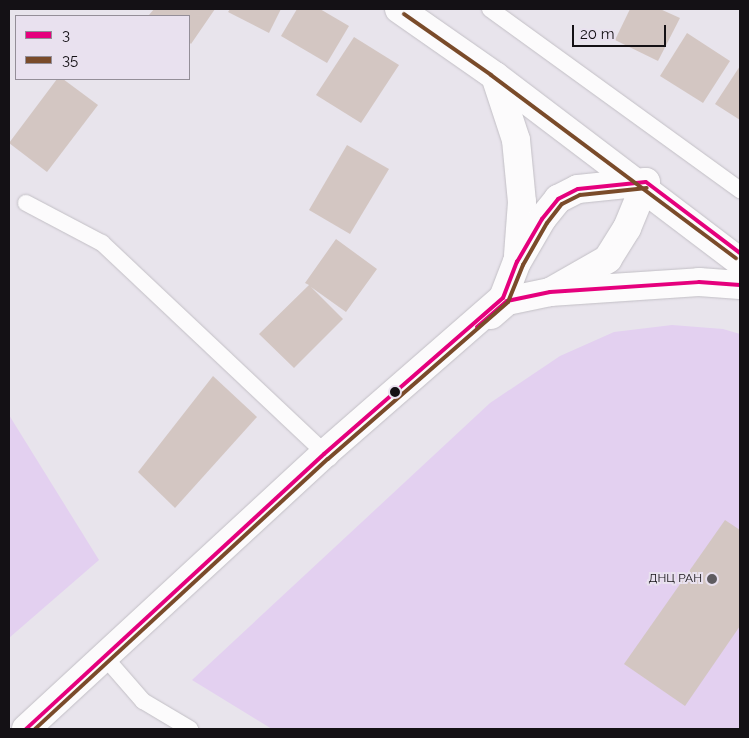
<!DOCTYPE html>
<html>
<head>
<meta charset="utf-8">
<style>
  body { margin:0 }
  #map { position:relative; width:749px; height:738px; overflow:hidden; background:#e8e4ec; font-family:Raleway,sans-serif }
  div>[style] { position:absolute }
  .green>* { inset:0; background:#e3d0f0 }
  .building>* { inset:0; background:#d3c6c2 }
  .roads { filter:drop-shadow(0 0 1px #c2bfc5) drop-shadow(0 0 1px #c2bfc5) }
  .lane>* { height:16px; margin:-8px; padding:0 8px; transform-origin:8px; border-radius:8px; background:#fcfbfc }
  .secondary>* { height:28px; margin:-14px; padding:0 14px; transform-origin:14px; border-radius:14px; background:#fcfbfc }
  .primary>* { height:28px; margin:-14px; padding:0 14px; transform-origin:14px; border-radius:14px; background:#fcfbfc }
  .bus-1>* { height:4px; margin:-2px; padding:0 2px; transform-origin:2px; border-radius:2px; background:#e5007d }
  .bus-2>* { height:4px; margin:-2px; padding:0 2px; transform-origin:2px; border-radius:2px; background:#7a4b2a }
  .dots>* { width:14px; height:14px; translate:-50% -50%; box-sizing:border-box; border:2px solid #e9e1ef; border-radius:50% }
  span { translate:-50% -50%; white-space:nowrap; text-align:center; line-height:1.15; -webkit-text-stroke:4px #e9e1ef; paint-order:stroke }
  .poi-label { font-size:12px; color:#141115 }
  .right { translate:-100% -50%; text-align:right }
  .frame { position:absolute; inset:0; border:10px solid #141115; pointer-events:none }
  .legend { position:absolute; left:15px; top:15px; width:175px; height:65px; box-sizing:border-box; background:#e9e1ef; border:1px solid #948e98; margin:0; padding:6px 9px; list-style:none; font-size:15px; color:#141115 }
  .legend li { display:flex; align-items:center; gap:10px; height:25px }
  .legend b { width:25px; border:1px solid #948e98 }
  .scale { position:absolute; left:572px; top:25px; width:94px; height:22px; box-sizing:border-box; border:2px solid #141115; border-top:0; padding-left:6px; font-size:15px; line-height:18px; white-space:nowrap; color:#141115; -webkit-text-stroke:4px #e9e1ef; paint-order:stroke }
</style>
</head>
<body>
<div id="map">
  <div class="green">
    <i style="clip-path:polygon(672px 325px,723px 329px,740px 334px,740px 729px,272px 729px,192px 680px,490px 403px,560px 356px,614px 332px)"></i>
    <i style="clip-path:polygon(9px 415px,99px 560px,9px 638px)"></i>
  </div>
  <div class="building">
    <i style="clip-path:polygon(154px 9px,215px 9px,191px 44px,189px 42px,189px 16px,151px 16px,149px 15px)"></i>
    <i style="clip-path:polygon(230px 9px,281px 9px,269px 33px,228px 12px)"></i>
    <i style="clip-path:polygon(297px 9px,320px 9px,349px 26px,327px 63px,281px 36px)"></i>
    <i style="clip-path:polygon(630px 9px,660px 9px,680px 18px,658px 61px,615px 40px)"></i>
    <i style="clip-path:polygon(687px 33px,730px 61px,703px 103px,660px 76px)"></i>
    <i style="clip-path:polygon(354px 37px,399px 65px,361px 123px,316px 95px)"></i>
    <i style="clip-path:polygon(740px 66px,740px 120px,715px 104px)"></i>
    <i style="clip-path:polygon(57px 79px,63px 79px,98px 105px,47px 172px,9px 143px)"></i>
    <i style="clip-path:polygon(347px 145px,389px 169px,350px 234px,309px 210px)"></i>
    <i style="clip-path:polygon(336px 239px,377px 269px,346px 312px,311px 287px,343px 319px,294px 368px,259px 334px,309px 285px,305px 283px)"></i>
    <i style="clip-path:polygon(213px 376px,257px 417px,175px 508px,138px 472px)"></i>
    <i style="clip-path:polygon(725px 520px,740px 530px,740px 626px,685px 706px,624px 664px)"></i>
  </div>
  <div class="roads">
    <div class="lane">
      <i style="left:490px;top:9px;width:309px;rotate:35.9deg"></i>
      <i style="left:26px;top:203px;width:86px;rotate:27.8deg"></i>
      <i style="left:102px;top:243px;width:313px;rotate:43.3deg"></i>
      <i style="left:109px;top:662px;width:52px;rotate:48.9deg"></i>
      <i style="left:143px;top:701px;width:55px;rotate:30.8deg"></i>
    </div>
    <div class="secondary">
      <i style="left:399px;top:9px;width:117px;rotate:34.9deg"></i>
      <i style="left:495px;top:76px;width:308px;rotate:37.2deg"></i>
    </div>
    <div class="primary">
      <i style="left:495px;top:76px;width:67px;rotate:71.8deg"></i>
      <i style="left:516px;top:140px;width:62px;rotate:84.5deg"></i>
      <i style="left:522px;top:202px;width:53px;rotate:94.3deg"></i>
      <i style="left:491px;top:315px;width:21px;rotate:-41deg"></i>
      <i style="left:507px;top:301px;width:44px;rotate:-11.8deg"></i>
      <i style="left:550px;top:292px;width:149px;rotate:-3.8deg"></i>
      <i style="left:699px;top:282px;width:41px;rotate:4.2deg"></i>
      <i style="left:26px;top:729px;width:405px;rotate:-42.7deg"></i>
      <i style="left:324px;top:454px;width:237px;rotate:-41.1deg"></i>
      <i style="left:503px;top:298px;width:39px;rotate:-69deg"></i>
      <i style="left:517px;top:262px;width:50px;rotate:-59.8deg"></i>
      <i style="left:542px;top:219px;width:26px;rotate:-51deg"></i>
      <i style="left:558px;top:199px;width:22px;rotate:-27deg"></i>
      <i style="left:578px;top:189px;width:68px;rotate:-5.9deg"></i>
      <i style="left:646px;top:182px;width:50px;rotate:112.4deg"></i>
      <i style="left:627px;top:228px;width:36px;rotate:122deg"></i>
      <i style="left:608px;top:259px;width:67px;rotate:150.4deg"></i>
    </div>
  </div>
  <div class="bus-1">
    <i style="left:477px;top:327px;width:40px;rotate:-41deg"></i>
    <i style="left:507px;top:301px;width:44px;rotate:-11.8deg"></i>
    <i style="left:550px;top:292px;width:149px;rotate:-3.8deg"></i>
    <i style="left:699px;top:282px;width:41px;rotate:4.2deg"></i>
    <i style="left:26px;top:729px;width:405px;rotate:-42.7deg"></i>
    <i style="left:324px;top:454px;width:237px;rotate:-41.1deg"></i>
    <i style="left:503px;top:298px;width:39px;rotate:-69deg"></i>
    <i style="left:517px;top:262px;width:50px;rotate:-59.8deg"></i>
    <i style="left:542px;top:219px;width:26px;rotate:-51deg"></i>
    <i style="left:558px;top:199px;width:22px;rotate:-27deg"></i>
    <i style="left:578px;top:189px;width:68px;rotate:-5.9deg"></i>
    <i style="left:646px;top:182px;width:118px;rotate:37.1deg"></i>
  </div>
  <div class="bus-2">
    <i style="left:404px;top:14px;width:106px;rotate:35deg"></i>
    <i style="left:491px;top:75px;width:306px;rotate:36.8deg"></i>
    <i style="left:35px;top:729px;width:398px;rotate:-42.7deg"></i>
    <i style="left:328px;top:459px;width:239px;rotate:-41.1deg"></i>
    <i style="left:508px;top:302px;width:40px;rotate:-68deg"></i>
    <i style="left:523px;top:265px;width:48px;rotate:-60.3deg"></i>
    <i style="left:547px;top:223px;width:24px;rotate:-52deg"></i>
    <i style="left:562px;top:204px;width:20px;rotate:-27deg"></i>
    <i style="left:580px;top:195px;width:67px;rotate:-6deg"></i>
  </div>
  <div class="dots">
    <i style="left:395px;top:392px;background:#141115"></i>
    <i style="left:712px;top:579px;background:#5e5b60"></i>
  </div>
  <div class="poi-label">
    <span class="right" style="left:702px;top:579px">ДНЦ РАН</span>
  </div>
  <div class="frame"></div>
  <ul class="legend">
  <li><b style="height:6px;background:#e5007d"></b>3</li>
  <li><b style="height:6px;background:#7a4b2a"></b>35</li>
  </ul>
  <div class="scale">20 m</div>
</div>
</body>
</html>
